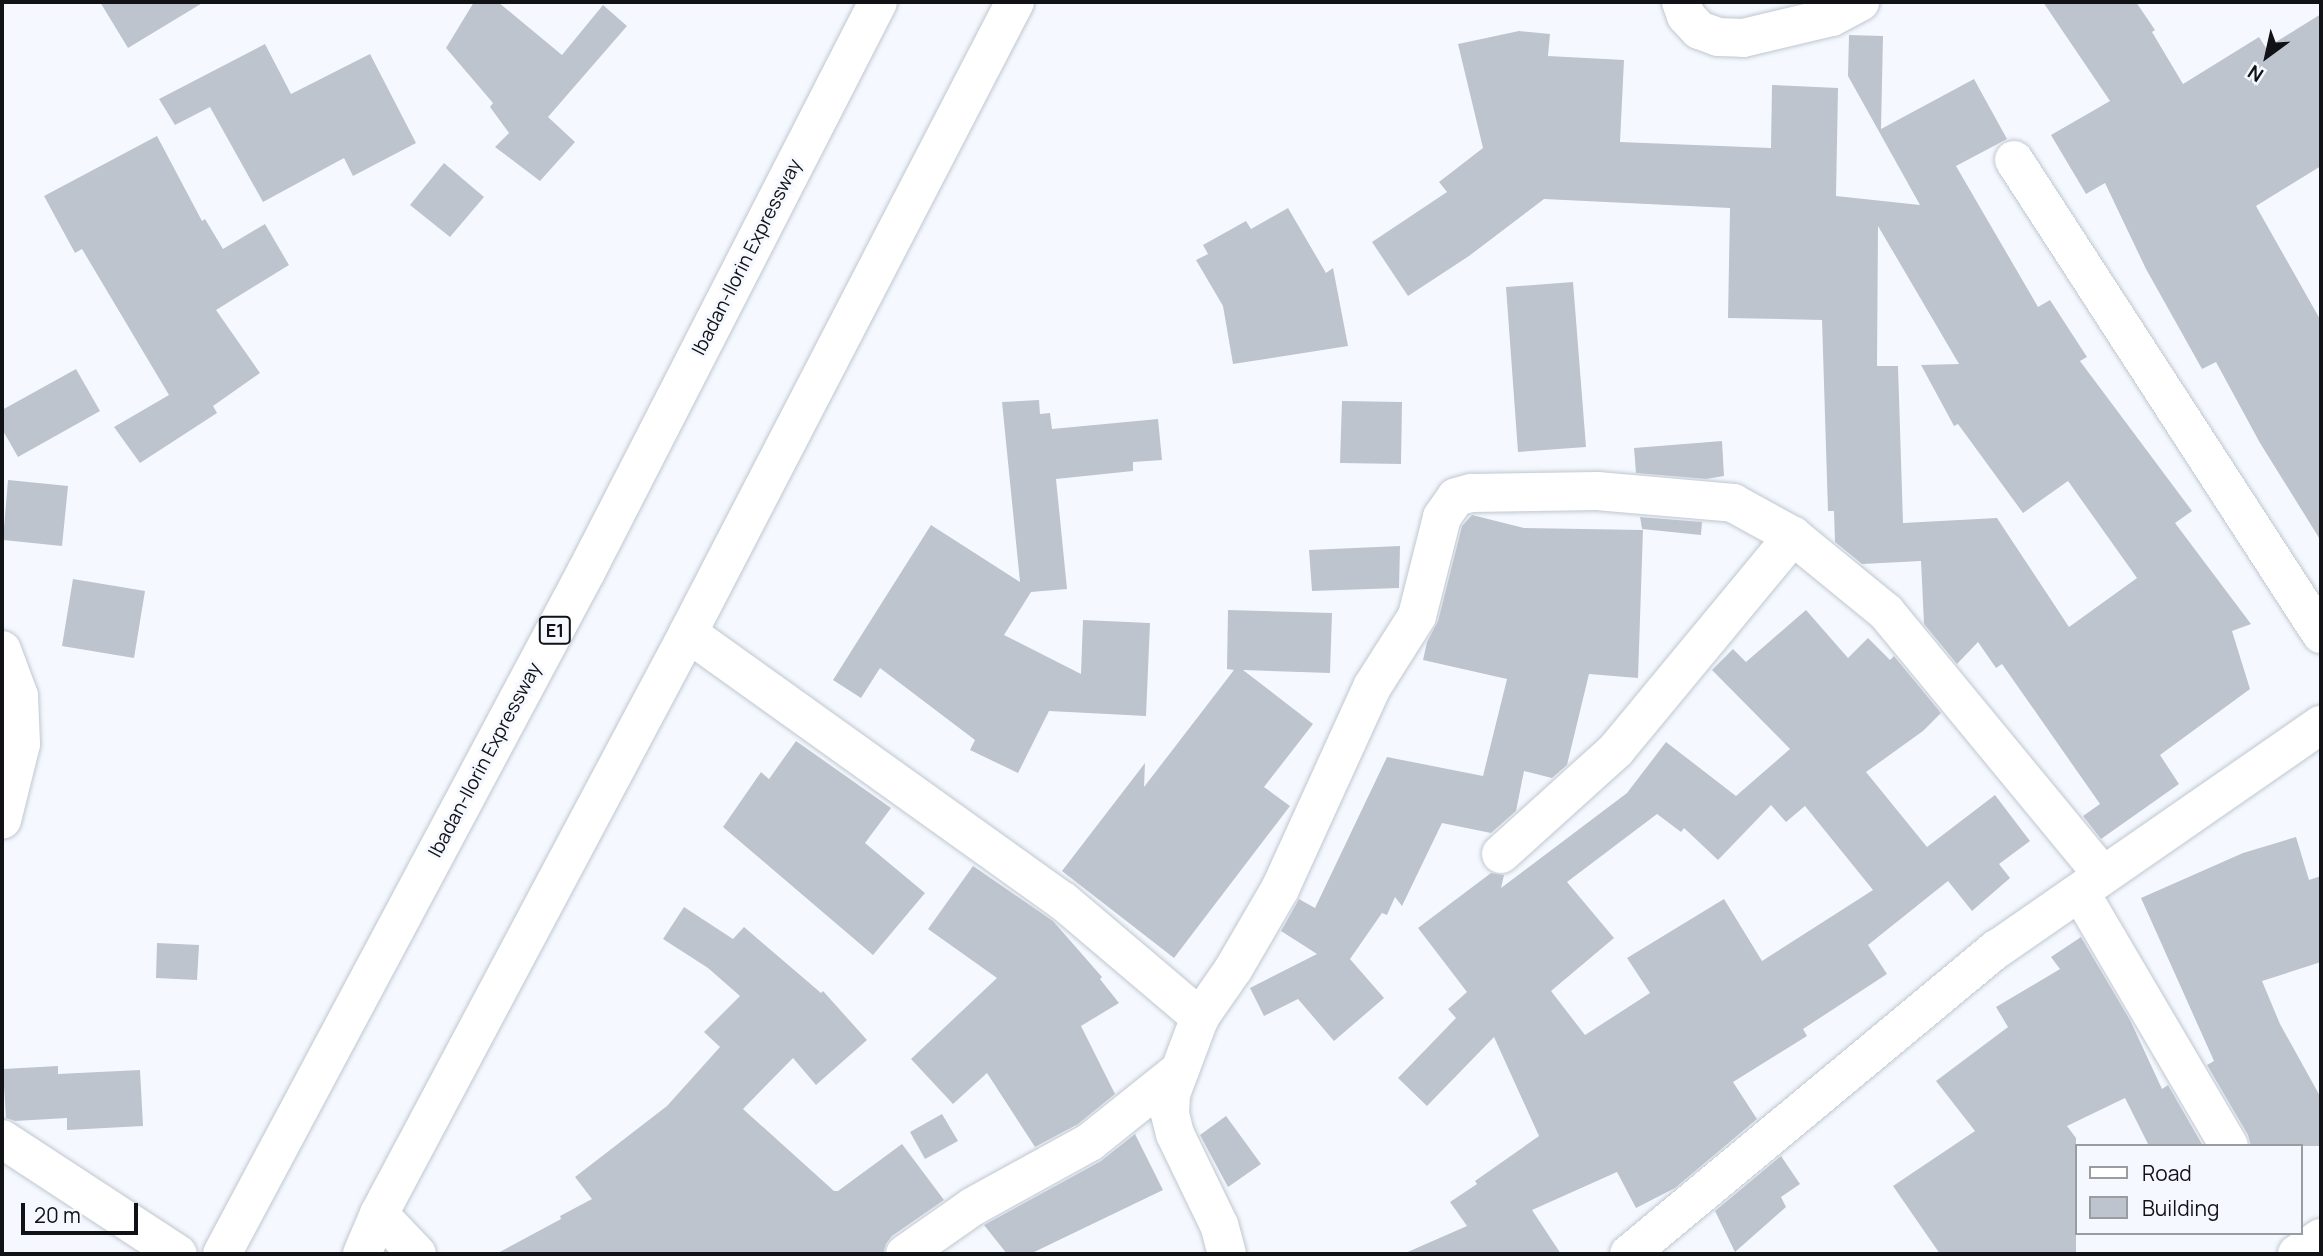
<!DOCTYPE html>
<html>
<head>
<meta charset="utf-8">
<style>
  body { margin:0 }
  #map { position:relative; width:2323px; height:1256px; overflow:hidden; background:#f5f9ff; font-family:Manrope,sans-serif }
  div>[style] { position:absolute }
  .building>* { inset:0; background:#bdc4ce }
  .roads { filter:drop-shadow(0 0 2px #c0c7d0) drop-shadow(0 0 2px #c0c7d0) }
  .minor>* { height:38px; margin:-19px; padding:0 19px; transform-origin:19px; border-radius:19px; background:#fff }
  .highway>* { height:38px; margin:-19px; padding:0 19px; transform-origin:19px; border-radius:19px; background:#fff }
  span { translate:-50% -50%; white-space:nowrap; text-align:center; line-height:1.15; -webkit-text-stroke:6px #f5f9ff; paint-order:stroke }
  .shield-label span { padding:2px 5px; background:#f5f9ff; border:2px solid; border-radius:5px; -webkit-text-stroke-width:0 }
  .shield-label { font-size:18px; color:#101216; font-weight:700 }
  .street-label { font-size:19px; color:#101216 }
  .frame { position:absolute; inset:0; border:4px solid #101216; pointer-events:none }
  .legend { position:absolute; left:2075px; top:1144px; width:228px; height:91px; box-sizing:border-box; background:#f5f9ff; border:2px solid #999da2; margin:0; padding:9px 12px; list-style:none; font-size:21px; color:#101216 }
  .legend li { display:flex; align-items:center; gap:14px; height:35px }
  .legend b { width:35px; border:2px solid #999da2 }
  .north { position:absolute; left:2232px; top:21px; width:70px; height:70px; -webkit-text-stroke:5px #f5f9ff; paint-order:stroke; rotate:213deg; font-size:19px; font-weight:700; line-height:28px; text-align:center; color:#101216 }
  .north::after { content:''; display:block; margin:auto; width:24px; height:32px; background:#101216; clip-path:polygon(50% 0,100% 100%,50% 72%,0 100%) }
  .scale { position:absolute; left:21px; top:1203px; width:117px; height:32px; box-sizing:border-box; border:4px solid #101216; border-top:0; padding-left:9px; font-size:21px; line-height:24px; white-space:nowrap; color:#101216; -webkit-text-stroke:5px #f5f9ff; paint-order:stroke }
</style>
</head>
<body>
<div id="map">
  <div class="building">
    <i style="clip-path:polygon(100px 2px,204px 2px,128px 48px)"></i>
    <i style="clip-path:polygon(474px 2px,498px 2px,562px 55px,603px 5px,627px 26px,548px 117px,575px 142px,540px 181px,495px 147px,509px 133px,490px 107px,493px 103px,446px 48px)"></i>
    <i style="clip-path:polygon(2043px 2px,2136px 2px,2155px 30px,2152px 32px,2183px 84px,2259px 37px,2266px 48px,2321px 14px,2321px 166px,2256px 206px,2321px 321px,2321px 541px,2260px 443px,2216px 362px,2202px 369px,2146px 269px,2105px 183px,2086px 194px,2051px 135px,2110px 101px)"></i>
    <i style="clip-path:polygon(evenodd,1519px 31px,1550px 34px,1548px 56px,1624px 60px,1620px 142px,1771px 148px,1772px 85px,1838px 88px,1836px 196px,1920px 205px,1848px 76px,1849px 35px,1883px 36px,1881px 129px,1974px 79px,2007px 139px,1956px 166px,2038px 307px,2050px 300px,2087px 357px,2080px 361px,2192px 511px,2175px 523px,2251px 624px,2232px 631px,2250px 689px,2160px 755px,2179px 784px,2101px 839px,2083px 816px,2100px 804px,2002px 664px,1996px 668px,1978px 642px,1957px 664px,1924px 624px,1921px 561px,1862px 564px,1835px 542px,1834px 511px,1828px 511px,1822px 320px,1728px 318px,1730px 208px,1544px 199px,1469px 256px,1408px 296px,1372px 242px,1447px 192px,1439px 182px,1483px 148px,1458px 44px,1519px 31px,1878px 226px,1959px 364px,1921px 365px,1954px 426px,1958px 424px,2023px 513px,2068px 481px,2137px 578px,2069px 627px,1997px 518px,1903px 523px,1898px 366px,1877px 366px,1878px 226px)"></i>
    <i style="clip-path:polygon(265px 44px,291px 94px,370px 54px,416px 143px,353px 176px,344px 158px,263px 202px,210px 107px,175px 125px,159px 99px)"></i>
    <i style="clip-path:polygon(157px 136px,202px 221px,205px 219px,223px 249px,265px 224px,289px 265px,216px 310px,260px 373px,213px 406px,217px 413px,140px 463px,114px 427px,169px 395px,82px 249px,75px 253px,44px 196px)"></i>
    <i style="clip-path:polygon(444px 163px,484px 197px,450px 237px,410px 205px)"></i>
    <i style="clip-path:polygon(1288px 208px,1326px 273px,1333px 268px,1348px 346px,1233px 364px,1223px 306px,1196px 260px,1208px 254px,1203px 245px,1246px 221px,1251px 229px)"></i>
    <i style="clip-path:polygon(1573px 282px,1586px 447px,1518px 452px,1506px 287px)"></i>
    <i style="clip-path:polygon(76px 369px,100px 411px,18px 457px,2px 429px,2px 410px)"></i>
    <i style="clip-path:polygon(1039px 400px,1040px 414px,1050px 413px,1052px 429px,1158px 419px,1162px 460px,1133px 462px,1133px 471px,1056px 479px,1067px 589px,1031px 592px,1004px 635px,1081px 674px,1083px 620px,1150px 623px,1146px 716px,1049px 711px,1018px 773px,970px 750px,975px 740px,880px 668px,861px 698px,833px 680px,931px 525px,1020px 582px,1002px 402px)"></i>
    <i style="clip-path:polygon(1342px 401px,1402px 402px,1401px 464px,1340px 463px)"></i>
    <i style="clip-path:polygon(1722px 441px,1724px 476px,1706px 479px,1636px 473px,1634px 448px)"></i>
    <i style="clip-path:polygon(8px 480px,68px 486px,62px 546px,3px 540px)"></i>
    <i style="clip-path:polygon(1472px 515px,1524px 528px,1643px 530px,1638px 678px,1589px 674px,1567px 765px,1552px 778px,1524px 771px,1516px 811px,1491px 833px,1442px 823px,1402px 906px,1395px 897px,1387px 915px,1382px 913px,1350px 959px,1384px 998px,1334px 1041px,1298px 999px,1264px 1016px,1250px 988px,1317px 954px,1281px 931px,1299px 899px,1315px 908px,1387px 757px,1483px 776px,1507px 679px,1423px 660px,1427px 642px,1438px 621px,1462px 526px)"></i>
    <i style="clip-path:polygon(1640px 517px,1702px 522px,1701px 535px,1642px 529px)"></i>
    <i style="clip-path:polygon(1400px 546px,1399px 588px,1312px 591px,1309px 550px)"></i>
    <i style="clip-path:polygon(73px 579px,145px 591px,134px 658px,62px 646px)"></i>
    <i style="clip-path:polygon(1228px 610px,1332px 613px,1330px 673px,1243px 670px,1313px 724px,1264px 787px,1290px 806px,1174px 958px,1062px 871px,1145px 763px,1144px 787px,1234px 670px,1227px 669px)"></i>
    <i style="clip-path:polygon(evenodd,1806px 610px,1848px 658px,1868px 638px,1890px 660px,1894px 656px,1941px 713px,1923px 731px,1866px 772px,1927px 847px,1995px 795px,2030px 841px,1999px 864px,2010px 878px,1972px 911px,1948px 881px,1868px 945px,1887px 974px,1803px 1029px,1807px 1036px,1733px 1082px,1757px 1119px,1675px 1188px,1636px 1208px,1617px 1172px,1532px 1210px,1561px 1254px,1403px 1254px,1467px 1226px,1450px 1202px,1477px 1184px,1475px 1181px,1539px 1136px,1494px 1037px,1427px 1106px,1398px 1078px,1456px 1018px,1448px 1009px,1467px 992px,1418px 928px,1491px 873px,1504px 875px,1501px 888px,1627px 793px,1666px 742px,1736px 796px,1790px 749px,1712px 670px,1733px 649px,1746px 662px,1806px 610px,1771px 805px,1786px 822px,1805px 806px,1873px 890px,1762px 961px,1724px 899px,1627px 958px,1650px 993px,1585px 1035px,1551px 991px,1614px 938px,1567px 882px,1657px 814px,1681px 832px,1684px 828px,1718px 860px,1771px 805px)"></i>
    <i style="clip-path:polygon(796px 741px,891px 808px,865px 843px,925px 893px,873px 955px,723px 827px,761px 772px,769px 779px)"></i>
    <i style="clip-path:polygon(2296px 837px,2309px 880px,2321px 876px,2321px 962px,2262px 981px,2280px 1024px,2321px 1098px,2321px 1146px,2251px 1146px,2248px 1135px,2207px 1065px,2214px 1061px,2141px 898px,2243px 853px)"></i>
    <i style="clip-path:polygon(973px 866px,1053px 921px,1102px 977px,1100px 979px,1119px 1003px,1081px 1026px,1115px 1094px,1078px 1124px,1035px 1147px,987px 1073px,953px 1104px,911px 1059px,997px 978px,928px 929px)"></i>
    <i style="clip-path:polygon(684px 907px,733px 939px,744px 927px,821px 993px,823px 991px,867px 1040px,816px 1085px,793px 1058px,743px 1109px,834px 1191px,838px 1191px,902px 1144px,944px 1200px,892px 1236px,886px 1244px,883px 1254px,496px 1254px,561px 1219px,560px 1216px,592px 1199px,575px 1177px,667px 1106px,720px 1047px,704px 1032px,740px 996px,708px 968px,663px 939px)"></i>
    <i style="clip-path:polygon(2081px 937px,2130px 1020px,2162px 1089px,2168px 1085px,2203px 1146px,2149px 1146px,2125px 1098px,2067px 1126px,2076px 1138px,2076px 1254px,1940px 1254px,1893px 1186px,1975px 1131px,1936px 1081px,2008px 1027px,1996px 1007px,2060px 969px,2051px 957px)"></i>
    <i style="clip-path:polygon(157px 943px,199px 945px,197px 980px,156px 978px)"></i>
    <i style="clip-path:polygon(58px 1066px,58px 1074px,140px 1070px,143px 1126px,67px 1130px,67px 1118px,15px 1121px,6px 1118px,3px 1069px)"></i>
    <i style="clip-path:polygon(942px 1114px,958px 1141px,925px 1159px,910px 1132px)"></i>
    <i style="clip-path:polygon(1226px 1116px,1261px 1164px,1228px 1187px,1200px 1135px)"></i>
    <i style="clip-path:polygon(1135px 1134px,1163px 1190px,1030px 1254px,1007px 1254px,984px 1225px,1101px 1161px)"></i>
    <i style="clip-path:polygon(1781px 1156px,1800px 1184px,1781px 1197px,1786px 1207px,1735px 1252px,1715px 1211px)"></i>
  </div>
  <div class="roads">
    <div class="minor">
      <i style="left:1681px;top:2px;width:15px;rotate:70deg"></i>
      <i style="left:1686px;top:16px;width:19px;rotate:47deg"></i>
      <i style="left:1699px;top:30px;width:20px;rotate:20deg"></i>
      <i style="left:1718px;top:37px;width:25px;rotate:2deg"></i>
      <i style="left:1743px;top:38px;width:91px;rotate:-13.3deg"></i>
      <i style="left:1832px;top:17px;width:32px;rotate:-28deg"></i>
      <i style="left:2014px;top:160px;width:565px;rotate:57.07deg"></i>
      <i style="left:688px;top:633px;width:461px;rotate:35.6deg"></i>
      <i style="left:1063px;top:901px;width:180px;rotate:40.3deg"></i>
      <i style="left:2px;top:650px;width:49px;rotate:69.7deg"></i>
      <i style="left:19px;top:696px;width:48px;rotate:87.6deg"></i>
      <i style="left:21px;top:744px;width:78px;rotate:104deg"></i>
      <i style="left:1501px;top:854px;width:155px;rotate:-42.1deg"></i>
      <i style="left:1616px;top:750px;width:278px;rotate:-50.4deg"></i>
      <i style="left:2080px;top:892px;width:294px;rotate:59.6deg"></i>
      <i style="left:2px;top:1139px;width:210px;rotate:33.2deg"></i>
      <i style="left:379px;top:1214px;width:55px;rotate:46.5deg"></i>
      <i style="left:905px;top:1254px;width:82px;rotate:-35deg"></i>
      <i style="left:972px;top:1207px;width:135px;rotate:-28.8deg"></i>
      <i style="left:1090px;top:1142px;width:115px;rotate:-38.7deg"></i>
      <i style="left:1227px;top:1254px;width:30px;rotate:-105deg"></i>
      <i style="left:1219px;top:1225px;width:101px;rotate:-115.8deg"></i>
      <i style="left:1175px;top:1134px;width:21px;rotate:-104deg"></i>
      <i style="left:1170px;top:1114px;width:20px;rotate:-87deg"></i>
      <i style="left:1171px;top:1094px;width:82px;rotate:-69.4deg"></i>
      <i style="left:1200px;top:1017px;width:60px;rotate:-55.2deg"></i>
      <i style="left:1234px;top:968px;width:91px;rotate:-59.8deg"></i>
      <i style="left:1280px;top:889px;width:222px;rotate:-65.5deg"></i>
      <i style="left:1372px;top:687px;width:84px;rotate:-57.6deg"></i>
      <i style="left:1417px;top:616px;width:102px;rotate:-75.8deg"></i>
      <i style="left:1442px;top:517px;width:24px;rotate:-55deg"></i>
      <i style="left:1456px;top:497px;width:16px;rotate:-15deg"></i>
      <i style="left:1471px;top:493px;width:126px;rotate:-0.9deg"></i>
      <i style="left:1597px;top:491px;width:137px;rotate:5deg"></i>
      <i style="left:1733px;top:503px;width:68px;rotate:28.8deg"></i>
      <i style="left:1793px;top:536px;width:120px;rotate:39.3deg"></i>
      <i style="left:1886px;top:612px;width:341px;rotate:50.5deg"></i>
      <i style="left:1629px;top:1254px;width:478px;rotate:-39.7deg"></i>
      <i style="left:1997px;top:949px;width:394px;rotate:-34.7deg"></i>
      <i style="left:2297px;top:1254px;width:29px;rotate:-34deg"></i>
    </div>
    <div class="highway">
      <i style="left:222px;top:1254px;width:773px;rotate:-61.91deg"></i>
      <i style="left:586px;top:572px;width:640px;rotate:-62.87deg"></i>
      <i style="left:362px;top:1254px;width:43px;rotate:-67deg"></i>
      <i style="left:379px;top:1214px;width:658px;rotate:-61.99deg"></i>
      <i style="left:688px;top:633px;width:711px;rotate:-62.61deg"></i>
    </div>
  </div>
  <div class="shield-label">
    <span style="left:555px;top:630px">E1</span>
  </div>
  <div class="street-label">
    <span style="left:747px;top:257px;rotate:-63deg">Ibadan-Ilorin Expressway</span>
    <span style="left:485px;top:760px;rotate:-62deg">Ibadan-Ilorin Expressway</span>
  </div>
  <div class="frame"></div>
  <ul class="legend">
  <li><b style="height:9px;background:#fff"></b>Road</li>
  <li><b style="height:19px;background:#bdc4ce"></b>Building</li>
  </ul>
  <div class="north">N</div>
  <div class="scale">20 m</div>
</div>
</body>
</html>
